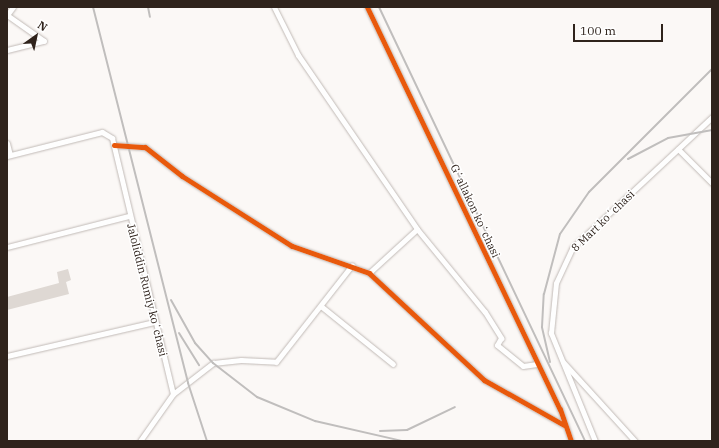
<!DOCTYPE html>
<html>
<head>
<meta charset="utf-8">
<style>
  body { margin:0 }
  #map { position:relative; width:719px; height:448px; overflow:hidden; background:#fbf8f6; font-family:"IBM Plex Serif",serif }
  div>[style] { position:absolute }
  .building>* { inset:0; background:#ded8d3 }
  .roads { filter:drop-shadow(0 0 1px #c1bab6) drop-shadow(0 0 1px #c1bab6) }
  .minor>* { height:5px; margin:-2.5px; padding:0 2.5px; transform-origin:2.5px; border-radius:2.5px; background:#fefefe }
  .rail>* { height:2px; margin:-1px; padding:0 1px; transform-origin:1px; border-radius:1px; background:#c0bebd }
  .cycleway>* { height:5px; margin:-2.5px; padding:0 2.5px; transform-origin:2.5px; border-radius:2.5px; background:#e8590c }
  span { translate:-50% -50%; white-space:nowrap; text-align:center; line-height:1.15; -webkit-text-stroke:3px #fff; paint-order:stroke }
  .street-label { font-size:11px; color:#2f231c }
  .frame { position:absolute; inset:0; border:8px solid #2f231c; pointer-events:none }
  .north { position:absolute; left:16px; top:16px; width:40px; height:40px; -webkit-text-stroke:3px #fff; paint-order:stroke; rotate:33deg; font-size:11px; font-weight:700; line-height:16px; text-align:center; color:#2f231c }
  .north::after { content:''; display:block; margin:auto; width:14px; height:18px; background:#2f231c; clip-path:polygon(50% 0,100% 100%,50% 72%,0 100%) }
  .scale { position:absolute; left:573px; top:24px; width:90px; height:18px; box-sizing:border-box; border:2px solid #2f231c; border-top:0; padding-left:5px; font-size:12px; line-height:14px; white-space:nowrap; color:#2f231c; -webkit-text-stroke:3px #fff; paint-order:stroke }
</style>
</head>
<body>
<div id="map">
  <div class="building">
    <i style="clip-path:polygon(68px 269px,71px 280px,66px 282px,69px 294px,7px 310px,7px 297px,59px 283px,57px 272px)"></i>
  </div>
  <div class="roads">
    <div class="minor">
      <i style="left:274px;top:7px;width:54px;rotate:63.4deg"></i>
      <i style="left:298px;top:55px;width:211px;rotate:55.6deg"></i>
      <i style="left:417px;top:229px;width:107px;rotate:50.7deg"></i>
      <i style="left:485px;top:312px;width:31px;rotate:58deg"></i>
      <i style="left:501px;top:338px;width:8px;rotate:120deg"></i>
      <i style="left:497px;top:345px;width:33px;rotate:39deg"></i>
      <i style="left:523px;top:366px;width:14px;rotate:-8deg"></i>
      <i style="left:367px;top:7px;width:446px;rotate:64.4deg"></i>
      <i style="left:560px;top:409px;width:34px;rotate:71deg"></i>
      <i style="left:7px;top:15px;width:45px;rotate:35.1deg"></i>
      <i style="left:7px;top:15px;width:10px;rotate:-53deg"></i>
      <i style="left:7px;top:50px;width:38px;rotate:-14deg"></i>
      <i style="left:7px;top:143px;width:12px;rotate:76deg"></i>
      <i style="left:114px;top:145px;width:31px;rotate:4deg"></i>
      <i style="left:145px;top:147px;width:47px;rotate:38.1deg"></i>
      <i style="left:182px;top:176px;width:130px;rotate:32.5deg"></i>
      <i style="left:292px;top:246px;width:82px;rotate:19.3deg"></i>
      <i style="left:369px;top:273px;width:157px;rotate:42.9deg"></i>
      <i style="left:484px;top:380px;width:92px;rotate:29.4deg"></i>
      <i style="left:678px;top:149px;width:48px;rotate:45deg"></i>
      <i style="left:7px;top:156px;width:98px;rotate:-14.2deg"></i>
      <i style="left:102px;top:132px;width:12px;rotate:31deg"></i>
      <i style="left:112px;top:138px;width:263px;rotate:76.6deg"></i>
      <i style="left:173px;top:394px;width:57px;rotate:125.1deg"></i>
      <i style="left:7px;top:247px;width:126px;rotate:-14.3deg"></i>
      <i style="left:369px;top:273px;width:65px;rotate:-42.5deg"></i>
      <i style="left:322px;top:307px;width:91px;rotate:38.8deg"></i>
      <i style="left:7px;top:356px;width:151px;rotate:-13deg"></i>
      <i style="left:563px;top:362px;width:107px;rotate:47.7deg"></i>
      <i style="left:173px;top:394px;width:51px;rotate:-37.8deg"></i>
      <i style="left:213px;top:363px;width:28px;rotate:-6deg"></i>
      <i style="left:241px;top:360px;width:35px;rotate:3deg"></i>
      <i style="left:276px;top:362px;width:123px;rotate:-51.9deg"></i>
      <i style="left:595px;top:441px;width:117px;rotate:-112.2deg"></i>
      <i style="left:551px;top:333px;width:50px;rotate:-84.3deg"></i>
      <i style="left:556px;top:283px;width:38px;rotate:-65deg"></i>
      <i style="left:572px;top:248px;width:192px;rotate:-43.1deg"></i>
    </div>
  </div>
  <div class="rail">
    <i style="left:93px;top:7px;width:388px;rotate:75.8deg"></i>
    <i style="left:188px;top:383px;width:61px;rotate:71.9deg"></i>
    <i style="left:148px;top:7px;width:10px;rotate:79deg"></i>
    <i style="left:379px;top:7px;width:480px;rotate:64.6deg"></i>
    <i style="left:628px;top:159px;width:45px;rotate:-27.7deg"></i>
    <i style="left:668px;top:138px;width:45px;rotate:-10.3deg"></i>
    <i style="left:171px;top:300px;width:49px;rotate:60.8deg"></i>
    <i style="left:195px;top:343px;width:27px;rotate:48deg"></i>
    <i style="left:213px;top:363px;width:56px;rotate:37.7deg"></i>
    <i style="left:257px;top:397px;width:63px;rotate:22.5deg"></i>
    <i style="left:315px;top:421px;width:89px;rotate:12.9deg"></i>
    <i style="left:179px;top:333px;width:38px;rotate:58deg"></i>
    <i style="left:550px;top:362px;width:36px;rotate:-103deg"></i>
    <i style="left:542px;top:327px;width:33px;rotate:-87deg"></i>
    <i style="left:544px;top:294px;width:62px;rotate:-75.1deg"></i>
    <i style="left:560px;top:234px;width:51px;rotate:-55.4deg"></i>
    <i style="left:589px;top:192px;width:174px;rotate:-45deg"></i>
    <i style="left:380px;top:431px;width:27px;rotate:-2deg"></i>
    <i style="left:407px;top:430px;width:53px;rotate:-25.6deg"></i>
  </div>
  <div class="cycleway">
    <i style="left:367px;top:7px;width:446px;rotate:64.4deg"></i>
    <i style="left:560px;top:409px;width:34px;rotate:71deg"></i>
    <i style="left:114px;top:145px;width:31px;rotate:4deg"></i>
    <i style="left:145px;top:147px;width:47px;rotate:38.1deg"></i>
    <i style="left:182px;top:176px;width:130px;rotate:32.5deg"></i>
    <i style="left:292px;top:246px;width:82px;rotate:19.3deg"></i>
    <i style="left:369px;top:273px;width:157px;rotate:42.9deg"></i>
    <i style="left:484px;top:380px;width:92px;rotate:29.4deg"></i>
  </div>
  <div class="street-label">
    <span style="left:475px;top:211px;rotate:65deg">Gʻallakon koʻchasi</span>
    <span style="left:603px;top:221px;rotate:-44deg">8 Mart koʻchasi</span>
    <span style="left:147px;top:290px;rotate:76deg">Jaloliddin Rumiy koʻchasi</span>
  </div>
  <div class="frame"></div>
  <div class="north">N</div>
  <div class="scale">100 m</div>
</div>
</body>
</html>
